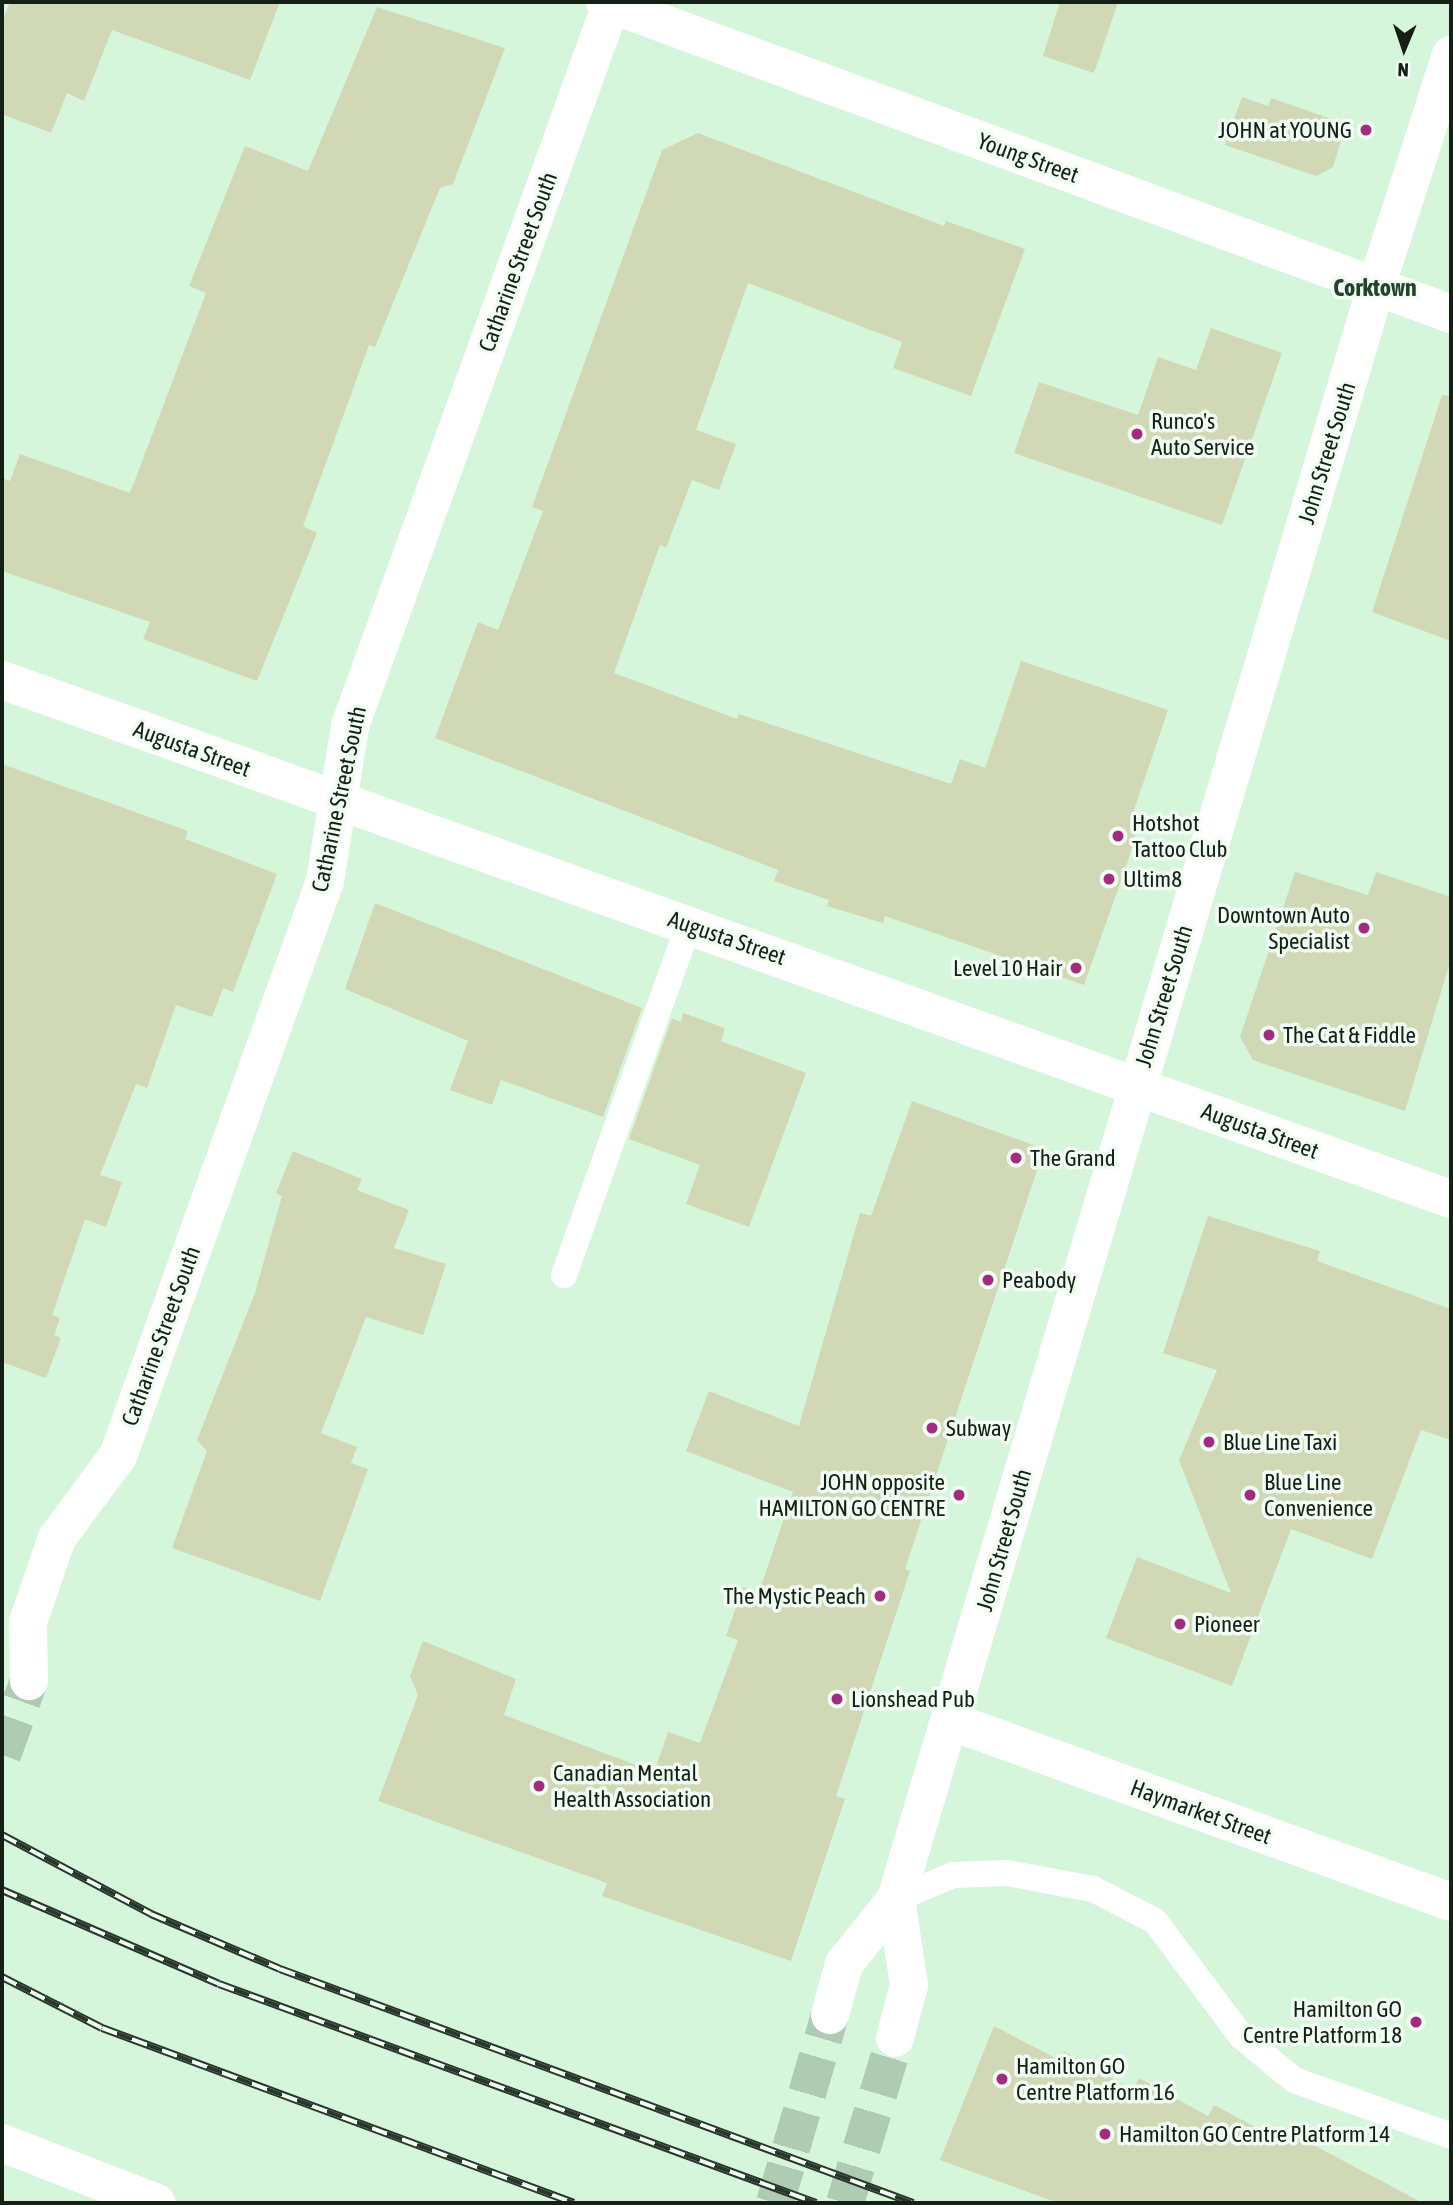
<!DOCTYPE html>
<html>
<head>
<meta charset="utf-8">
<style>
  body { margin:0 }
  #map { position:relative; width:1453px; height:2205px; overflow:hidden; background:#d6f6dc; font-family:"Asap Condensed",sans-serif }
  div>[style] { position:absolute }
  .building>* { inset:0; background:#d1d8b5 }
  .minor-tunnel>* { height:38px; margin-top:-19px; transform-origin:0; background:repeating-linear-gradient(90deg,#afcbb4 0 38px,transparent 0 57px) }
  .secondary-tunnel>* { height:38px; margin-top:-19px; transform-origin:0; background:repeating-linear-gradient(90deg,#afcbb4 0 38px,transparent 0 57px) }
  .service>* { height:26px; margin:-13px; padding:0 13px; transform-origin:13px; border-radius:13px; background:#fff }
  .minor>* { height:38px; margin:-19px; padding:0 19px; transform-origin:19px; border-radius:19px; background:#fff }
  .tertiary>* { height:38px; margin:-19px; padding:0 19px; transform-origin:19px; border-radius:19px; background:#fff }
  .secondary>* { height:38px; margin:-19px; padding:0 19px; transform-origin:19px; border-radius:19px; background:#fff }
  .rail>* { height:8px; margin-top:-4px; transform-origin:0; background:repeating-linear-gradient(90deg,#f1fdf3 0 16px,#28362b 0 32px); box-sizing:border-box; border-block:2px solid #28362b }
  .dots>* { width:19px; height:19px; translate:-50% -50%; box-sizing:border-box; border:4px solid #f1fdf3; border-radius:50% }
  span { translate:-50% -50%; white-space:nowrap; text-align:center; line-height:1.15; -webkit-text-stroke:7px #f1fdf3; paint-order:stroke }
  .poi-label { font-size:23px; color:#141f16 }
  .right { translate:-100% -50%; text-align:right }
  .left { translate:0 -50%; text-align:left }
  .street-label { font-size:23px; color:#141f16 }
  .neighbourhood-label { font-size:24px; color:#25402c; font-weight:700 }
  .frame { position:absolute; inset:0; border:4px solid #141f16; pointer-events:none }
  .north { position:absolute; left:1369px; top:14px; width:70px; height:70px; -webkit-text-stroke:5px #f1fdf3; paint-order:stroke; rotate:182deg; font-size:19px; font-weight:700; line-height:28px; text-align:center; color:#141f16 }
  .north::after { content:''; display:block; margin:auto; width:24px; height:32px; background:#141f16; clip-path:polygon(50% 0,100% 100%,50% 72%,0 100%) }
</style>
</head>
<body>
<div id="map">
  <div class="building">
    <i style="clip-path:polygon(10px 2px,280px 2px,250px 80px,112px 30px,84px 101px,67px 93px,51px 133px,2px 114px,2px 23px)"></i>
    <i style="clip-path:polygon(1060px 2px,1118px 2px,1094px 73px,1043px 56px)"></i>
    <i style="clip-path:polygon(377px 7px,505px 48px,453px 184px,440px 188px,375px 347px,369px 345px,303px 526px,317px 533px,257px 681px,143px 639px,150px 622px,2px 571px,2px 478px,10px 481px,20px 454px,130px 493px,206px 293px,189px 286px,245px 146px,308px 171px)"></i>
    <i style="clip-path:polygon(1242px 97px,1268px 106px,1271px 98px,1346px 124px,1333px 167px,1316px 176px,1225px 145px)"></i>
    <i style="clip-path:polygon(698px 133px,944px 226px,946px 221px,1025px 249px,971px 396px,893px 368px,902px 342px,748px 283px,696px 430px,736px 444px,719px 490px,692px 480px,666px 548px,660px 545px,614px 673px,737px 719px,739px 714px,951px 784px,960px 759px,985px 768px,1021px 661px,1168px 710px,1131px 819px,1139px 822px,1128px 861px,1084px 985px,885px 916px,883px 923px,827px 906px,829px 900px,774px 881px,778px 870px,435px 738px,478px 622px,498px 630px,543px 511px,532px 507px,662px 150px)"></i>
    <i style="clip-path:polygon(1211px 328px,1282px 353px,1222px 525px,1014px 453px,1039px 382px,1138px 415px,1158px 357px,1196px 370px)"></i>
    <i style="clip-path:polygon(1442px 395px,1451px 396px,1451px 641px,1372px 612px)"></i>
    <i style="clip-path:polygon(2px 764px,188px 831px,185px 839px,277px 874px,233px 992px,223px 988px,212px 1017px,176px 1005px,147px 1088px,136px 1084px,100px 1175px,122px 1182px,106px 1227px,85px 1219px,52px 1315px,60px 1318px,54px 1335px,61px 1338px,46px 1378px,2px 1362px)"></i>
    <i style="clip-path:polygon(1295px 872px,1368px 895px,1376px 872px,1451px 897px,1451px 959px,1405px 1111px,1253px 1060px,1240px 1037px)"></i>
    <i style="clip-path:polygon(375px 903px,642px 1008px,603px 1117px,501px 1080px,492px 1105px,450px 1090px,468px 1041px,345px 989px)"></i>
    <i style="clip-path:polygon(683px 1013px,725px 1028px,721px 1041px,806px 1073px,749px 1227px,686px 1204px,700px 1165px,629px 1139px,672px 1018px,681px 1022px)"></i>
    <i style="clip-path:polygon(912px 1101px,1044px 1149px,905px 1569px,910px 1571px,836px 1796px,845px 1799px,791px 1961px,602px 1896px,607px 1883px,378px 1801px,418px 1695px,410px 1676px,423px 1641px,516px 1679px,504px 1715px,654px 1772px,668px 1732px,700px 1743px,738px 1640px,726px 1636px,743px 1587px,759px 1592px,793px 1492px,686px 1451px,709px 1391px,799px 1426px,860px 1213px,871px 1216px)"></i>
    <i style="clip-path:polygon(293px 1151px,362px 1179px,357px 1190px,409px 1210px,394px 1248px,446px 1264px,423px 1335px,366px 1317px,321px 1433px,357px 1447px,351px 1463px,368px 1469px,320px 1601px,172px 1548px,207px 1451px,197px 1440px,255px 1293px,282px 1196px,276px 1193px)"></i>
    <i style="clip-path:polygon(1208px 1216px,1320px 1251px,1317px 1261px,1451px 1309px,1451px 1440px,1421px 1430px,1372px 1559px,1291px 1529px,1232px 1686px,1106px 1638px,1137px 1557px,1231px 1593px,1179px 1460px,1217px 1370px,1163px 1353px)"></i>
    <i style="clip-path:polygon(994px 2026px,1061px 2061px,1064px 2051px,1133px 2090px,1139px 2078px,1208px 2116px,1214px 2105px,1283px 2142px,1287px 2131px,1423px 2203px,1058px 2203px,940px 2160px)"></i>
  </div>
  <div class="minor-tunnel">
    <i style="left:2px;top:1755px;width:79px;rotate:-70deg"></i>
  </div>
  <div class="secondary-tunnel">
    <i style="left:775px;top:2203px;width:196px;rotate:-73.7deg"></i>
    <i style="left:845px;top:2203px;width:172px;rotate:-73.1deg"></i>
  </div>
  <div class="service">
    <i style="left:564px;top:1275px;width:373px;rotate:-70.4deg"></i>
    <i style="left:896px;top:1899px;width:62px;rotate:-22.8deg"></i>
    <i style="left:953px;top:1875px;width:54px;rotate:-2.1deg"></i>
    <i style="left:1007px;top:1873px;width:87px;rotate:10.5deg"></i>
    <i style="left:1093px;top:1889px;width:70px;rotate:27.3deg"></i>
    <i style="left:1155px;top:1921px;width:144px;rotate:53.2deg"></i>
    <i style="left:1241px;top:2036px;width:69px;rotate:39.7deg"></i>
    <i style="left:1294px;top:2080px;width:167px;rotate:19.6deg"></i>
  </div>
  <div class="minor">
    <i style="left:2px;top:680px;width:1539px;rotate:19.71deg"></i>
    <i style="left:29px;top:1681px;width:59px;rotate:-91deg"></i>
    <i style="left:28px;top:1622px;width:89px;rotate:-71deg"></i>
    <i style="left:57px;top:1538px;width:102px;rotate:-53.4deg"></i>
    <i style="left:118px;top:1456px;width:611px;rotate:-70.2deg"></i>
    <i style="left:325px;top:881px;width:157px;rotate:-80.8deg"></i>
    <i style="left:350px;top:726px;width:770px;rotate:-70.11deg"></i>
    <i style="left:950px;top:1721px;width:533px;rotate:19.86deg"></i>
  </div>
  <div class="tertiary">
    <i style="left:605px;top:2px;width:902px;rotate:20.24deg"></i>
    <i style="left:2px;top:2143px;width:166px;rotate:21.2deg"></i>
  </div>
  <div class="secondary">
    <i style="left:830px;top:2015px;width:53px;rotate:-74.6deg"></i>
    <i style="left:844px;top:1964px;width:83px;rotate:-51.3deg"></i>
    <i style="left:896px;top:1899px;width:1682px;rotate:-73.42deg"></i>
    <i style="left:1376px;top:287px;width:244px;rotate:-72.1deg"></i>
    <i style="left:895px;top:2038px;width:55px;rotate:-75.2deg"></i>
    <i style="left:909px;top:1985px;width:87px;rotate:-98.6deg"></i>
  </div>
  <div class="rail">
    <i style="left:2px;top:1835px;width:169px;rotate:27.9deg"></i>
    <i style="left:151px;top:1914px;width:140px;rotate:23.1deg"></i>
    <i style="left:280px;top:1969px;width:675px;rotate:20.29deg"></i>
    <i style="left:2px;top:1890px;width:236px;rotate:23.4deg"></i>
    <i style="left:219px;top:1984px;width:636px;rotate:20.14deg"></i>
    <i style="left:2px;top:1977px;width:112px;rotate:27deg"></i>
    <i style="left:102px;top:2028px;width:503px;rotate:20.34deg"></i>
  </div>
  <div class="dots">
    <i style="left:1366px;top:130px;background:#a42b80"></i>
    <i style="left:1137px;top:434px;background:#a42b80"></i>
    <i style="left:1118px;top:836px;background:#a42b80"></i>
    <i style="left:1109px;top:879px;background:#a42b80"></i>
    <i style="left:1364px;top:928px;background:#a42b80"></i>
    <i style="left:1076px;top:968px;background:#a42b80"></i>
    <i style="left:1269px;top:1035px;background:#a42b80"></i>
    <i style="left:1016px;top:1158px;background:#a42b80"></i>
    <i style="left:988px;top:1280px;background:#a42b80"></i>
    <i style="left:932px;top:1428px;background:#a42b80"></i>
    <i style="left:1209px;top:1442px;background:#a42b80"></i>
    <i style="left:959px;top:1495px;background:#a42b80"></i>
    <i style="left:1250px;top:1495px;background:#a42b80"></i>
    <i style="left:880px;top:1596px;background:#a42b80"></i>
    <i style="left:1180px;top:1624px;background:#a42b80"></i>
    <i style="left:837px;top:1699px;background:#a42b80"></i>
    <i style="left:539px;top:1786px;background:#a42b80"></i>
    <i style="left:1416px;top:2022px;background:#a42b80"></i>
    <i style="left:1002px;top:2079px;background:#a42b80"></i>
    <i style="left:1105px;top:2134px;background:#a42b80"></i>
  </div>
  <div class="poi-label">
    <span class="right" style="left:1352px;top:130px">JOHN at YOUNG</span>
    <span class="left" style="left:1151px;top:434px">Runco's<br>Auto Service</span>
    <span class="left" style="left:1132px;top:836px">Hotshot<br>Tattoo Club</span>
    <span class="left" style="left:1123px;top:879px">Ultim8</span>
    <span class="right" style="left:1350px;top:928px">Downtown Auto<br>Specialist</span>
    <span class="right" style="left:1062px;top:968px">Level 10 Hair</span>
    <span class="left" style="left:1283px;top:1035px">The Cat &amp; Fiddle</span>
    <span class="left" style="left:1030px;top:1158px">The Grand</span>
    <span class="left" style="left:1002px;top:1280px">Peabody</span>
    <span class="left" style="left:946px;top:1428px">Subway</span>
    <span class="left" style="left:1223px;top:1442px">Blue Line Taxi</span>
    <span class="right" style="left:945px;top:1495px">JOHN opposite<br>HAMILTON GO CENTRE</span>
    <span class="left" style="left:1264px;top:1495px">Blue Line<br>Convenience</span>
    <span class="right" style="left:866px;top:1596px">The Mystic Peach</span>
    <span class="left" style="left:1194px;top:1624px">Pioneer</span>
    <span class="left" style="left:851px;top:1699px">Lionshead Pub</span>
    <span class="left" style="left:553px;top:1786px">Canadian Mental<br>Health Association</span>
    <span class="right" style="left:1402px;top:2022px">Hamilton GO<br>Centre Platform 18</span>
    <span class="left" style="left:1016px;top:2079px">Hamilton GO<br>Centre Platform 16</span>
    <span class="left" style="left:1119px;top:2134px">Hamilton GO Centre Platform 14</span>
  </div>
  <div class="street-label">
    <span style="left:1028px;top:158px;rotate:20deg">Young Street</span>
    <span style="left:518px;top:262px;rotate:-70deg">Catharine Street South</span>
    <span style="left:1327px;top:453px;rotate:-73deg">John Street South</span>
    <span style="left:192px;top:749px;rotate:20deg">Augusta Street</span>
    <span style="left:339px;top:799px;rotate:-78deg">Catharine Street South</span>
    <span style="left:727px;top:938px;rotate:19deg">Augusta Street</span>
    <span style="left:1164px;top:996px;rotate:-73deg">John Street South</span>
    <span style="left:1260px;top:1131px;rotate:20deg">Augusta Street</span>
    <span style="left:161px;top:1336px;rotate:-70deg">Catharine Street South</span>
    <span style="left:1004px;top:1540px;rotate:-74deg">John Street South</span>
    <span style="left:1201px;top:1812px;rotate:20deg">Haymarket Street</span>
  </div>
  <div class="neighbourhood-label">
    <span style="left:1375px;top:288px">Corktown</span>
  </div>
  <div class="frame"></div>
  <div class="north">N</div>
</div>
</body>
</html>
